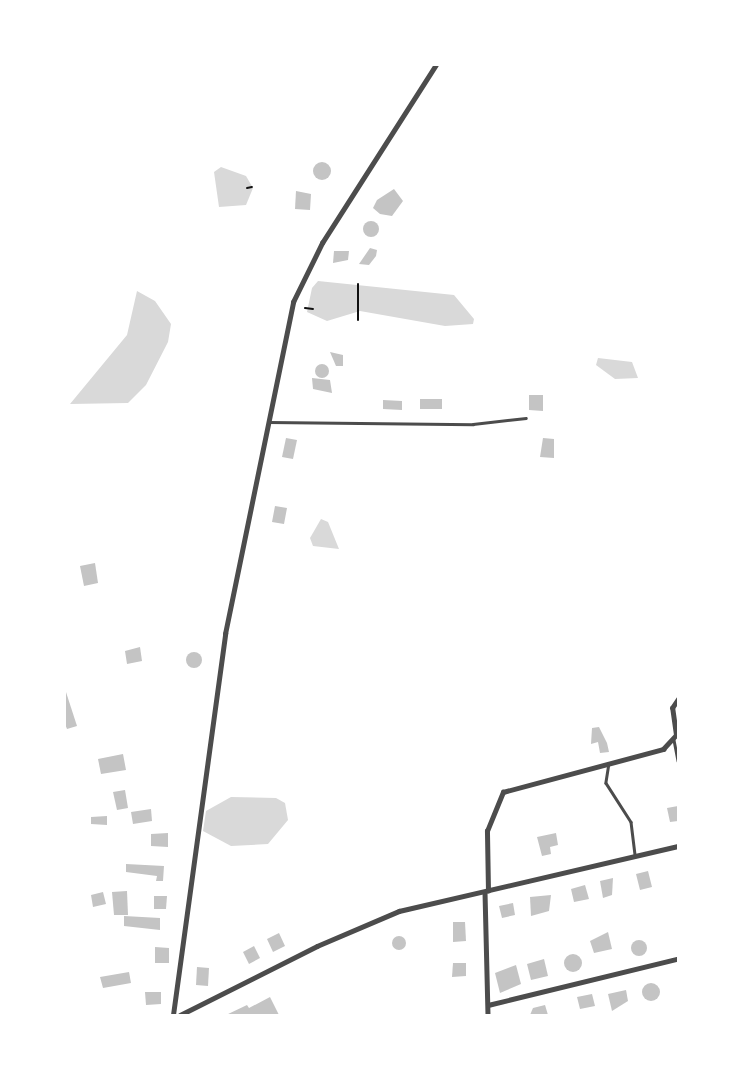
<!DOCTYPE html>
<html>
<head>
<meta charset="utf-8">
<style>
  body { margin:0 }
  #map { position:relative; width:743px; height:1080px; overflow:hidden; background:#fff; font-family:"PT Sans",sans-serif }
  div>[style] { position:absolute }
  .water>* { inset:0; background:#d9d9d9 }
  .building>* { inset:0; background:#c4c4c4 }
  .round { border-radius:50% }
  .path>* { height:2px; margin:-1px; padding:0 1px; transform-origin:1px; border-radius:1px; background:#111 }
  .service>* { height:2.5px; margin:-1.25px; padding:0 1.25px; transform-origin:1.25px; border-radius:1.25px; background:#4c4c4c }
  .minor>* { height:4.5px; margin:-2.25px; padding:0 2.25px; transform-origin:2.25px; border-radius:2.25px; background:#4c4c4c }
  span { translate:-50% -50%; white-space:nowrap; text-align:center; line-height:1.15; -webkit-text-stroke:5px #fff; paint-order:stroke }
  .frame { position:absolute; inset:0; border:66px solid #fff; pointer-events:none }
</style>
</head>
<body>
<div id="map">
  <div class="water">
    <i style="clip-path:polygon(221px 167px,246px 176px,253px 188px,246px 205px,219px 207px,214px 172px)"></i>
    <i style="clip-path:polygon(318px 281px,454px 295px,474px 319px,473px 324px,445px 326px,360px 311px,327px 321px,307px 312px,312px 288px)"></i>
    <i style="clip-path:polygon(137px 291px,155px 301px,171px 324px,168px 342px,146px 385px,128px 403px,70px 404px,127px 335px)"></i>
    <i style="clip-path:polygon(598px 358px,632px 362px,638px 378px,615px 379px,596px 365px)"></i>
    <i style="clip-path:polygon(321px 519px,328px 522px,339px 549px,313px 546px,310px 538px)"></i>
    <i style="clip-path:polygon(231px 797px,276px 798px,285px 803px,288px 820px,268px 844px,231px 846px,203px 831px,206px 811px)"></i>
  </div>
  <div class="building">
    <i class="round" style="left:313px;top:162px;width:18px;height:18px"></i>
    <i style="clip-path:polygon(394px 189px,403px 201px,392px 216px,380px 214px,373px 208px,377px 200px)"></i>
    <i style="clip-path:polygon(296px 191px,311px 194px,310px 210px,295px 209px)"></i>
    <i class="round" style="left:363px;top:221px;width:16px;height:16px"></i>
    <i style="clip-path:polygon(370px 248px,377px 250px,376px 256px,369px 265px,359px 264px)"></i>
    <i style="clip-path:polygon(334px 251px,349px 251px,348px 260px,333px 263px)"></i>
    <i style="clip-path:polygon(330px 352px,343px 355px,343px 366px,336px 366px)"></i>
    <i class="round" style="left:315px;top:364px;width:14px;height:14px"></i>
    <i style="clip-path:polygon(312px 378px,330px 380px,332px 393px,313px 389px)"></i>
    <i style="clip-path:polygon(529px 395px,543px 395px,543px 411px,529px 410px)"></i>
    <i style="clip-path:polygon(420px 399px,442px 399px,442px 409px,420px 409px)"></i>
    <i style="clip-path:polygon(383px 400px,402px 401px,402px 410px,383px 409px)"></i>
    <i style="clip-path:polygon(286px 438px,297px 440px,293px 459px,282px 457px)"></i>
    <i style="clip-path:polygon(543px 438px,554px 439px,554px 458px,540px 457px)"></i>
    <i style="clip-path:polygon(275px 506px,287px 508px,284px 524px,272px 522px)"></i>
    <i style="clip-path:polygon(95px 563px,98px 583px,84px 586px,80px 566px)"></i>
    <i style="clip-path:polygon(140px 647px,142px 661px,127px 664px,125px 651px)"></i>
    <i class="round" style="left:186px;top:652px;width:16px;height:16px"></i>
    <i style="clip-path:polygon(65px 689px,77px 726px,67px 729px,65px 724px)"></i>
    <i style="clip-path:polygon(599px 727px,607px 743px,609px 752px,600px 753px,598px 742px,591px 744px,592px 728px)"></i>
    <i style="clip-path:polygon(123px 754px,126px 770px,101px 774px,98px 759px)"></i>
    <i style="clip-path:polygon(125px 790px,128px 808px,117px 810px,113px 792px)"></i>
    <i style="clip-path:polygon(678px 806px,678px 821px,670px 822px,667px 808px)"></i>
    <i style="clip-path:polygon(151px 809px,152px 821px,133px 824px,131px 812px)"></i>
    <i style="clip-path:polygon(107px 816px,107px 825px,91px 824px,91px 817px)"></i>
    <i style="clip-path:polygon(168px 833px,168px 847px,151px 846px,151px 834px)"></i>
    <i style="clip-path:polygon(556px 833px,558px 845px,550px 847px,551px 854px,542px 856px,537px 837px)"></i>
    <i style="clip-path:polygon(126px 864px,164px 866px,163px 881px,156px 881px,157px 876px,126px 872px)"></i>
    <i style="clip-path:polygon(648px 871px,652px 887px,640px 890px,636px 874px)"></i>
    <i style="clip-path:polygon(613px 878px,612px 895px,603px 898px,600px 881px)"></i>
    <i style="clip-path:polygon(585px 885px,589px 899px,574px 902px,571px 889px)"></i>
    <i style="clip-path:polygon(127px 891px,128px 915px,114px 915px,112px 892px)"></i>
    <i style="clip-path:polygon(103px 892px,106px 904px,93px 907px,91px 895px)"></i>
    <i style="clip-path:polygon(551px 895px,549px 911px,531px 916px,530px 897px)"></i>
    <i style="clip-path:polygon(154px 896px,167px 896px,166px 909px,154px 909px)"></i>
    <i style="clip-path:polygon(513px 903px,515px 915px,502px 918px,499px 906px)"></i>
    <i style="clip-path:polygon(124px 916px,160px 918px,160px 930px,124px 926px)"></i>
    <i style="clip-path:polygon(453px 922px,465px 922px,466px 941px,453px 942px)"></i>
    <i style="clip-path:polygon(608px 932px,612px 949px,594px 953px,590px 941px)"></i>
    <i style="clip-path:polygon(279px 933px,285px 946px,273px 952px,267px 939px)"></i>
    <i class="round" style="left:392px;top:936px;width:14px;height:14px"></i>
    <i class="round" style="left:631px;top:940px;width:16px;height:16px"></i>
    <i style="clip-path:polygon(254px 946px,260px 958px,249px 964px,243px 952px)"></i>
    <i style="clip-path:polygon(155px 947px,169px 948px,169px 963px,155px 963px)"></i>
    <i class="round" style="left:564px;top:954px;width:18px;height:18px"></i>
    <i style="clip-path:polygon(544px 959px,548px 976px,531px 980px,527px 964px)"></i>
    <i style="clip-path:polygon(453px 963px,466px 963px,466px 976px,452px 977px)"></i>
    <i style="clip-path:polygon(516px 965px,521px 984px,500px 993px,495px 973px)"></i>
    <i style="clip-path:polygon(197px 967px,209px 968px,208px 986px,196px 985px)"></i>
    <i style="clip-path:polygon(129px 972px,131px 983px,103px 988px,100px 977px)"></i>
    <i class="round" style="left:642px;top:983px;width:18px;height:18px"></i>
    <i style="clip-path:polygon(626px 990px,628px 1001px,612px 1011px,608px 994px)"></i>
    <i style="clip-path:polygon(145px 992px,161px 992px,161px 1004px,146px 1005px)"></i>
    <i style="clip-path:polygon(592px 994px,595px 1006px,580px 1009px,577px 997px)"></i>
    <i style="clip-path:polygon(270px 997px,279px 1015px,226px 1015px,247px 1005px,249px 1008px)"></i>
    <i style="clip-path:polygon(545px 1005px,548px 1015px,530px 1015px,533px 1008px)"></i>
  </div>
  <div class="path">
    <i style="left:247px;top:188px;width:5px;rotate:-11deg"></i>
    <i style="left:305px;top:308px;width:8px;rotate:7deg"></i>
    <i style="left:358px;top:320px;width:36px;rotate:-90deg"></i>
  </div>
  <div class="service">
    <i style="left:269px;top:422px;width:204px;rotate:0.6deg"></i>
    <i style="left:473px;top:424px;width:53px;rotate:-6.5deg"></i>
    <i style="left:674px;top:740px;width:21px;rotate:79deg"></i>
    <i style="left:609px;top:763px;width:20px;rotate:99deg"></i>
    <i style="left:606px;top:783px;width:46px;rotate:57.3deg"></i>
    <i style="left:631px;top:822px;width:34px;rotate:83deg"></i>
  </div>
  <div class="minor">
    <i style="left:488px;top:891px;width:60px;rotate:-91deg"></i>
    <i style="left:487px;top:831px;width:42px;rotate:-67.7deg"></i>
    <i style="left:503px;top:792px;width:166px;rotate:-15deg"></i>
    <i style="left:663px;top:749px;width:19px;rotate:-47deg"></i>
    <i style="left:676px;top:735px;width:27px;rotate:-98deg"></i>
    <i style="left:672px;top:708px;width:11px;rotate:-56deg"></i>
    <i style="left:485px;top:892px;width:123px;rotate:88.6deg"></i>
    <i style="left:488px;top:1005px;width:195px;rotate:-13.7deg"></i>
    <i style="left:173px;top:1015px;width:385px;rotate:-82.2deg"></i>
    <i style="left:225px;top:634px;width:339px;rotate:-78.4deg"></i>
    <i style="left:293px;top:302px;width:66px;rotate:-63.8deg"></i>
    <i style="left:322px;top:243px;width:211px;rotate:-57.4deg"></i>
    <i style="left:180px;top:1015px;width:153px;rotate:-26.7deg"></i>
    <i style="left:317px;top:946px;width:89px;rotate:-23.1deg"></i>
    <i style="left:399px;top:911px;width:286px;rotate:-13.1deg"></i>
  </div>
  <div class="frame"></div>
</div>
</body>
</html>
